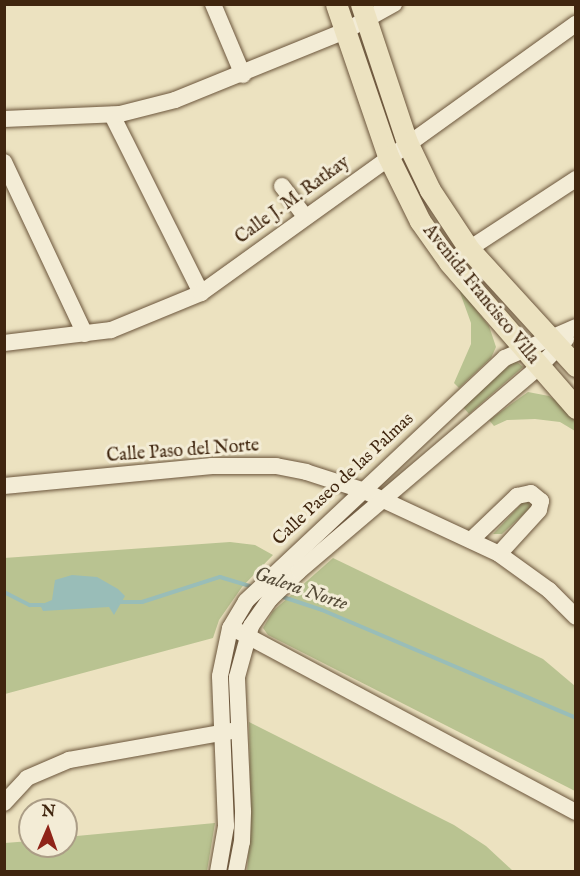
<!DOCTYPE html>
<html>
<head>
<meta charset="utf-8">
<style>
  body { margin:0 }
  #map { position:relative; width:580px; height:876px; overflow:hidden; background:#ece2c0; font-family:"IM FELL English",serif }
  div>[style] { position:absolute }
  .green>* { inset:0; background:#b9c391 }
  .water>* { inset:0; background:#99bdb8 }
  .stream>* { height:4px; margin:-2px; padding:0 2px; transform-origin:2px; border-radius:2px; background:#99bdb8 }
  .roads { filter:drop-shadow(0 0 2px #6b553b) drop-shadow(0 0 2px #6b553b) }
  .minor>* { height:16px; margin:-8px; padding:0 8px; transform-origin:8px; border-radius:8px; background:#f3ecd6 }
  .major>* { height:21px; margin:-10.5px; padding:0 10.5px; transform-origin:10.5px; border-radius:10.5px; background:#ece2c0 }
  span { translate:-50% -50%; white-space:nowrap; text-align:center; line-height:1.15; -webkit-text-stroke:6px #f3ecd6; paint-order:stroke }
  .street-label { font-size:18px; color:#40260f }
  .water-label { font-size:20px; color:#564c39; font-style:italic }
  .frame { position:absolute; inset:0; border:6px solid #40260f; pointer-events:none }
  .north { position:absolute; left:18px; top:798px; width:60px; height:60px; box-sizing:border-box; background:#f3ecd6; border:2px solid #ab9d86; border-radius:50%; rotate:2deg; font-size:16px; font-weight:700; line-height:24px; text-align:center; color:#40260f }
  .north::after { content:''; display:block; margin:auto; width:21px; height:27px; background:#8f2418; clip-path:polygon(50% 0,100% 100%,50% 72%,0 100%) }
</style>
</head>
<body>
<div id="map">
  <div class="green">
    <i style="clip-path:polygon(458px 287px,489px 326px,496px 347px,491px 358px,459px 388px,454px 383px,471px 344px,471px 323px)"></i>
    <i style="clip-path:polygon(515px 360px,523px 367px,469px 414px,463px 407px)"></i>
    <i style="clip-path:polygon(528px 392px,549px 396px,558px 402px,575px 421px,575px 431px,560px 422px,535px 419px,507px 420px,494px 426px,489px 420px)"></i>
    <i style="clip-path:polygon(526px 499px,531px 507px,502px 534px,493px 534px)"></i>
    <i style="clip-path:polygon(230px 542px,255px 545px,273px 555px,242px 587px,219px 620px,213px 638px,5px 694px,4px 558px)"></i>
    <i style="clip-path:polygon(333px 558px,543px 659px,575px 686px,575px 791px,268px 635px,263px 628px,273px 611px)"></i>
    <i style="clip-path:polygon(249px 722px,454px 825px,486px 846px,513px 871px,247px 872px,251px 817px)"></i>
    <i style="clip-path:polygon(215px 823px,207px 871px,5px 871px,5px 843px,30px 841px,30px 846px,66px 846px,66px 837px)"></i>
  </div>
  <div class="water">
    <i style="clip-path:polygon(72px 575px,97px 577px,118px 589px,125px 596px,114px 615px,109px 607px,43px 611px,40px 605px,52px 600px,55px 580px)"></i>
  </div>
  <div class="stream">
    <i style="left:4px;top:592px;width:29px;rotate:27deg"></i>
    <i style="left:30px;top:605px;width:13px"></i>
    <i style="left:280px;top:596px;width:44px;rotate:18.4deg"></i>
    <i style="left:322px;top:610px;width:276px;rotate:23deg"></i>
    <i style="left:119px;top:602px;width:23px"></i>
    <i style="left:142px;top:602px;width:82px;rotate:-17.8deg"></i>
    <i style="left:220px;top:577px;width:34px;rotate:17deg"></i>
  </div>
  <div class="roads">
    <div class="minor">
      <i style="left:213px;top:4px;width:77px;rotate:67.1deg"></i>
      <i style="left:112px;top:115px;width:199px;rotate:63.4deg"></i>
      <i style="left:4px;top:119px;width:116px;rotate:-2.5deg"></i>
      <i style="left:120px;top:114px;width:57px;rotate:-14.3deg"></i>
      <i style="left:175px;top:100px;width:186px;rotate:-22.1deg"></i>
      <i style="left:347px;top:30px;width:54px;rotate:-29deg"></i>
      <i style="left:4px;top:162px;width:190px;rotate:64.8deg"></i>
      <i style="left:282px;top:186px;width:39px;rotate:53deg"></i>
      <i style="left:449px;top:262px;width:152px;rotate:-33.2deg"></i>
      <i style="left:4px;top:343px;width:108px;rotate:-6.9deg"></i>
      <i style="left:111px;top:330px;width:97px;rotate:-22.3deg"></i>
      <i style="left:201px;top:293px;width:462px;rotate:-35.7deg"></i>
      <i style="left:4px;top:486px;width:209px;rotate:-5.5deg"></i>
      <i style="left:212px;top:466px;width:64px"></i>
      <i style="left:276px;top:466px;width:31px;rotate:11deg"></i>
      <i style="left:306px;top:472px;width:59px;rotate:17.8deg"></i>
      <i style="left:362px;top:490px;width:151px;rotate:25deg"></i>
      <i style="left:499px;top:554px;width:62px;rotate:35.8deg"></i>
      <i style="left:549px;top:590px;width:38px;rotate:45deg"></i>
      <i style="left:471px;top:540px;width:64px;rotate:-43.7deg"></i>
      <i style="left:517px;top:496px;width:14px;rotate:-12deg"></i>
      <i style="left:531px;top:493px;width:13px;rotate:39deg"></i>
      <i style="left:541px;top:501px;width:9px;rotate:103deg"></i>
      <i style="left:539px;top:510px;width:59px;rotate:132.3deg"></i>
      <i style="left:238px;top:631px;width:383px;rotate:28.2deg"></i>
      <i style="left:4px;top:803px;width:34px;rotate:-47deg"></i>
      <i style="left:27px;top:778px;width:46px;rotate:-23.2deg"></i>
      <i style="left:69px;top:760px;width:166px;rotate:-10.1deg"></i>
      <i style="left:218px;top:872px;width:47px;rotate:-80.1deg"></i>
      <i style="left:226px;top:826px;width:150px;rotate:-92.3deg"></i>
      <i style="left:220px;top:676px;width:49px;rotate:-78.2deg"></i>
      <i style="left:230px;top:628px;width:31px;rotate:-59deg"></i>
      <i style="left:246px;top:601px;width:355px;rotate:-43.2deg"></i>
      <i style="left:505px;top:358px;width:77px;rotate:-23.6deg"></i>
      <i style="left:236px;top:872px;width:31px;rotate:-79deg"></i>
      <i style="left:242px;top:842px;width:31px;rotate:-88deg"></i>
      <i style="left:243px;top:811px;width:134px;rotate:-92.6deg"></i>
      <i style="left:237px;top:677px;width:53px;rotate:-74.6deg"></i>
      <i style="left:251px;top:626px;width:33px;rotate:-55deg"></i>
      <i style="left:270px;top:599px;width:40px;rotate:-44deg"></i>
      <i style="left:299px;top:571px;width:315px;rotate:-40.4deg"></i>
      <i style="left:539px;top:367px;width:39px;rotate:-46deg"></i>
    </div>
    <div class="major">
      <i style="left:336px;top:4px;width:161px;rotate:71.1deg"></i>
      <i style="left:388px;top:156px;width:72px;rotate:63.8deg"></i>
      <i style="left:420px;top:221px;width:50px;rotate:54.7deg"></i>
      <i style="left:449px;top:262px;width:194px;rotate:49deg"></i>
      <i style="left:361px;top:4px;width:145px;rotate:71.6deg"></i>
      <i style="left:407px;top:142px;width:53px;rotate:64.4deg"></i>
      <i style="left:430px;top:190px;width:71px;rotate:56.5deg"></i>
      <i style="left:469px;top:249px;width:159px;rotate:47.6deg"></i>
    </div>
  </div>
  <div class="street-label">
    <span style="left:293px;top:201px;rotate:-36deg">Calle J. M. Ratkay</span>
    <span style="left:480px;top:295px;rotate:51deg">Avenida Francisco Villa</span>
    <span style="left:183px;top:452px;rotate:-4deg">Calle Paso del Norte</span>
    <span style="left:344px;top:480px;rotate:-43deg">Calle Paseo de las Palmas</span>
  </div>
  <div class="water-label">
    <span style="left:301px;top:589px;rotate:19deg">Galera Norte</span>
  </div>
  <div class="frame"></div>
  <div class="north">N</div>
</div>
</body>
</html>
